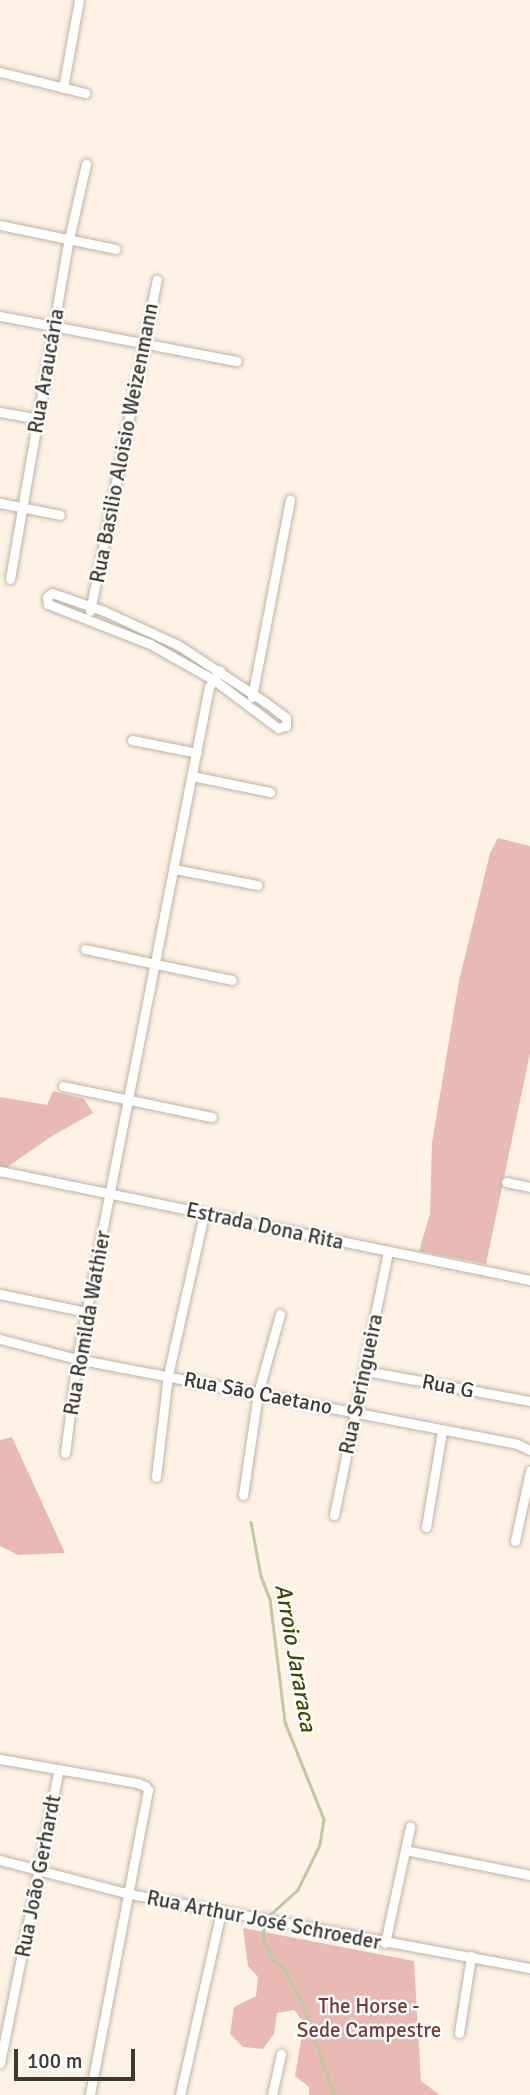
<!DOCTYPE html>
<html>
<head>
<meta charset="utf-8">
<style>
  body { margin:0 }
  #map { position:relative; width:530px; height:2095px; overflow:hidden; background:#fef2e4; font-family:Signika,sans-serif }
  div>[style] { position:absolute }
  .green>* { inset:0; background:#e9bab4 }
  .stream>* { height:2.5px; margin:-1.25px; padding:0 1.25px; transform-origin:1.25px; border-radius:1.25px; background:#bfc99d }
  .roads { filter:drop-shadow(0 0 2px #beb3a5) drop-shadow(0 0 2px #beb3a5) }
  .minor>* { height:9px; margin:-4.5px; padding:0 4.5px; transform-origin:4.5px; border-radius:4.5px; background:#fff }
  span { translate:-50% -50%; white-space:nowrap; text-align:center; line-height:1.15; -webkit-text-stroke:5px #fff; paint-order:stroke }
  .street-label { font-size:21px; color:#3c3832 }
  .park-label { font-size:21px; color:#793a34 }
  .water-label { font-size:23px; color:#3f4800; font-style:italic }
  .scale { position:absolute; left:14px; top:2049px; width:121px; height:32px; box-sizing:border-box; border:4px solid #3c3832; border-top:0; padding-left:9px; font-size:21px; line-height:24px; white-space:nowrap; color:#3c3832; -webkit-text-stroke:5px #fff; paint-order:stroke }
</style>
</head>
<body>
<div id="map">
  <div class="green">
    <i style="clip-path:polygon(498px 838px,530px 846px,530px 1053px,486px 1264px,419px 1251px,430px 1214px,432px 1143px,459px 981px,490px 853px)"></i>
    <i style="clip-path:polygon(53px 1091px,84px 1099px,93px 1113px,52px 1136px,3px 1170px,0 1169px,0 1097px,47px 1105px)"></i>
    <i style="clip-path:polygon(12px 1437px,65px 1553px,18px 1555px,0 1546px,0 1440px)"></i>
    <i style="clip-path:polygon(243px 1928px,414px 1961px,421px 2081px,440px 2095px,309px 2095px,309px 2087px,295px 2076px,304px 2023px,294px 2010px,277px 2013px,274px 2034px,263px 2049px,243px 2047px,230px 2034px,234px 2007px,256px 1996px,258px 1977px,248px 1966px)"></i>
  </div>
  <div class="stream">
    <i style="left:251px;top:1522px;width:55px;rotate:79.5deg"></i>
    <i style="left:261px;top:1576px;width:25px;rotate:69deg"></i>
    <i style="left:270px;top:1599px;width:124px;rotate:83deg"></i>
    <i style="left:285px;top:1722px;width:105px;rotate:68.1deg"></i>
    <i style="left:324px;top:1819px;width:26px;rotate:99deg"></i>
    <i style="left:320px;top:1845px;width:50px;rotate:116.1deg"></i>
    <i style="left:298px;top:1890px;width:39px;rotate:138deg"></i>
    <i style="left:265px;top:1921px;width:17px;rotate:97deg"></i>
    <i style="left:263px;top:1938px;width:24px;rotate:66deg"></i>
    <i style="left:273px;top:1960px;width:14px;rotate:36deg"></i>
    <i style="left:284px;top:1968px;width:41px;rotate:62.2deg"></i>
    <i style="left:303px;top:2004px;width:96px;rotate:71.2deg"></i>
  </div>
  <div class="roads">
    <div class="minor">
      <i style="left:0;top:72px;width:88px;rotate:13.9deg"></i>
      <i style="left:63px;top:88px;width:89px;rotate:-79.7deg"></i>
      <i style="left:0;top:225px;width:118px;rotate:11.7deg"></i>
      <i style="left:0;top:316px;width:241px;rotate:10.8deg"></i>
      <i style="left:0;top:412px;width:39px;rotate:10deg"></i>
      <i style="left:0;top:503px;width:61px;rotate:11.3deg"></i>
      <i style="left:10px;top:579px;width:345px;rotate:-80.2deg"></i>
      <i style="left:69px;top:239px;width:77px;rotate:-77.2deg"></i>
      <i style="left:52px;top:593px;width:55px;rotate:19.1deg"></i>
      <i style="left:104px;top:611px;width:81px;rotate:24.7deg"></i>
      <i style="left:178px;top:645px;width:104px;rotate:33.2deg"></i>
      <i style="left:265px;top:702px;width:26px;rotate:37deg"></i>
      <i style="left:286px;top:718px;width:8px;rotate:90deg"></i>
      <i style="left:286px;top:726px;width:8px;rotate:166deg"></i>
      <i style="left:278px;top:728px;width:80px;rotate:-143.1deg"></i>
      <i style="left:214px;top:680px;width:73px;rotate:-150.6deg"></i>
      <i style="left:150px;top:644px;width:110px;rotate:-158.6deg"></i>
      <i style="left:48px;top:604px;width:7px;rotate:-98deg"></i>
      <i style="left:47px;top:597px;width:6px;rotate:-39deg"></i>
      <i style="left:90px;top:611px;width:338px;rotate:-78.6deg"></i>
      <i style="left:252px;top:697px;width:201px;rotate:-79.1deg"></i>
      <i style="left:132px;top:740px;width:66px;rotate:11.3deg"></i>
      <i style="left:192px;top:776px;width:80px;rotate:11.6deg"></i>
      <i style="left:174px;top:869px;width:85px;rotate:10.9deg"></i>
      <i style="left:85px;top:949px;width:150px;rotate:11.9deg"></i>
      <i style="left:63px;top:1086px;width:152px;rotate:11.8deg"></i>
      <i style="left:0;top:1171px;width:541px;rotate:11.62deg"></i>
      <i style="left:506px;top:1182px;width:25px;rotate:12deg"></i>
      <i style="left:0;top:1294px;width:89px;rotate:11.7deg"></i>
      <i style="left:0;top:1339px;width:80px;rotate:14.6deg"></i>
      <i style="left:77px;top:1359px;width:448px;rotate:10.9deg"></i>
      <i style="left:517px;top:1444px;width:14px;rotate:25deg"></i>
      <i style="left:366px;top:1371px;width:167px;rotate:10.4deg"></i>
      <i style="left:65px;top:1453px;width:95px;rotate:-82.7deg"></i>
      <i style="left:77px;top:1359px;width:685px;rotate:-78.89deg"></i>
      <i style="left:209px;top:687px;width:20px;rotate:-57deg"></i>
      <i style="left:156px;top:1477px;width:103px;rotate:-83.3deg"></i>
      <i style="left:168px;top:1375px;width:165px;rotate:-77.4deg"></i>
      <i style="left:243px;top:1495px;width:103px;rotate:-81.6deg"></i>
      <i style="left:258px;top:1393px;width:82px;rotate:-74.4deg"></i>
      <i style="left:334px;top:1515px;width:268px;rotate:-78.4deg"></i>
      <i style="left:426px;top:1527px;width:97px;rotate:-80.5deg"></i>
      <i style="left:515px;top:1541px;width:72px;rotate:-77.9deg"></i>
      <i style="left:0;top:1759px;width:139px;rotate:9.9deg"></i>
      <i style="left:137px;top:1783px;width:9px;rotate:21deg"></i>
      <i style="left:145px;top:1786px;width:5px;rotate:53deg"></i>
      <i style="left:148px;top:1790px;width:310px;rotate:100.8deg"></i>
      <i style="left:405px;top:1850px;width:127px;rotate:11.3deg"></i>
      <i style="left:0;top:1860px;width:134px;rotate:14.7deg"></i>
      <i style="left:130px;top:1894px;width:407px;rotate:10.5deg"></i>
      <i style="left:385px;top:1943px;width:119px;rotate:-77.8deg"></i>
      <i style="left:459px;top:2033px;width:78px;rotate:-81.1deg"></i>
      <i style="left:0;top:2063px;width:297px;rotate:-78.7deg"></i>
      <i style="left:180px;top:2095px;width:189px;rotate:-77.4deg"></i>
      <i style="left:272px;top:2095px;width:42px;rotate:-77.6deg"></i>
    </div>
  </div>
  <div class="street-label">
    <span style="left:46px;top:371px;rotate:-80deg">Rua Araucária</span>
    <span style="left:124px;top:443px;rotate:-79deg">Rua Basilio Aloisio Weizenmann</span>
    <span style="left:265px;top:1226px;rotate:12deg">Estrada Dona Rita</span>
    <span style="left:87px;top:1323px;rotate:-80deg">Rua Romilda Wathier</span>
    <span style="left:361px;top:1384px;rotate:-78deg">Rua Seringueira</span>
    <span style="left:448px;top:1386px;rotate:11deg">Rua G</span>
    <span style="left:258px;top:1393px;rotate:11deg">Rua São Caetano</span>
    <span style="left:38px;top:1876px;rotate:-79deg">Rua João Gerhardt</span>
    <span style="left:264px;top:1920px;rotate:11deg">Rua Arthur José Schroeder</span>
  </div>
  <div class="park-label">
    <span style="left:369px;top:2018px">The Horse -<br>Sede Campestre</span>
  </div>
  <div class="water-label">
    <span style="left:295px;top:1658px;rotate:80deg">Arroio Jararaca</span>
  </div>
  <div class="scale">100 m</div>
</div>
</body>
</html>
